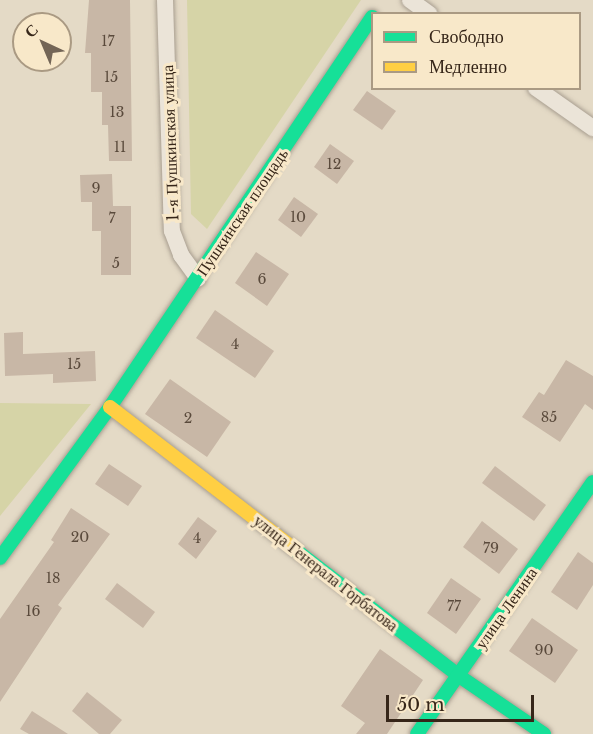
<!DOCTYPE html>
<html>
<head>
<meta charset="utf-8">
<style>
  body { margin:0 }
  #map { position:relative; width:593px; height:734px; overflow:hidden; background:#e4dac6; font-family:"Libre Baskerville",serif }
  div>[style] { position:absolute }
  .green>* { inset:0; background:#d6d4a7 }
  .building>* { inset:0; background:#c8b7a6 }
  .roads { filter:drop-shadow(0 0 2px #a89e90) drop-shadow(0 0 2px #a89e90) }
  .street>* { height:16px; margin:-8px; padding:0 8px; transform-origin:8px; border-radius:8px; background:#ebe4d8 }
  .fast>* { height:14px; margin:-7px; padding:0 7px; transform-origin:7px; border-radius:7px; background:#16e098 }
  .slow>* { height:14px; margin:-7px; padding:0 7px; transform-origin:7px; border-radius:7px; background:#ffcf43 }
  span { translate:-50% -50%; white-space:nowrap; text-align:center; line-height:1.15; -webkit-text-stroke:6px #f8e8c9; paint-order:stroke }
  .number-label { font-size:14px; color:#5a4a3c }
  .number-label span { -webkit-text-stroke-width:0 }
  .street-label { font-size:16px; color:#362619 }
  .legend { position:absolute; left:371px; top:12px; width:210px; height:78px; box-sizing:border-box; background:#f8e8c9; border:2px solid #aa9a83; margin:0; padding:8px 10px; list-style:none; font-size:18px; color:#362619 }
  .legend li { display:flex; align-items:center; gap:12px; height:30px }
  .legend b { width:30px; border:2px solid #aa9a83 }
  .north { position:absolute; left:12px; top:12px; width:60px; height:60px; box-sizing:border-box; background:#f8e8c9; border:2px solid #aa9a83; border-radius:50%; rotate:316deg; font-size:16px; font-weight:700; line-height:24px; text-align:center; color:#362619 }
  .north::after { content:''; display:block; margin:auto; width:21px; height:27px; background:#736556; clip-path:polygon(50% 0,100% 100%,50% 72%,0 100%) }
  .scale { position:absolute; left:386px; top:695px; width:148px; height:27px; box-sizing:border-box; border:3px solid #362619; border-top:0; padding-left:8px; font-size:18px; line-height:21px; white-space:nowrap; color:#362619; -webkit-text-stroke:4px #f8e8c9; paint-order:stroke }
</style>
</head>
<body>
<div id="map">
  <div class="green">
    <i style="clip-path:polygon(187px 0,361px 0,207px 229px,191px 214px)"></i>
    <i style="clip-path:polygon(0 403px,91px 404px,0 516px)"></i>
  </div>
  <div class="building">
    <i style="clip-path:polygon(89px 0,130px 0,132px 161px,109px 161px,108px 125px,102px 125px,102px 92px,91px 92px,91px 53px,85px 53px)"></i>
    <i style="clip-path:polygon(367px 91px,396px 111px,382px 130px,353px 110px)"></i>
    <i style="clip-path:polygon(330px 144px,354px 161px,337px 184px,314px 167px)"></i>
    <i style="clip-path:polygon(112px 174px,113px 206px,131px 206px,131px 275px,101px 275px,101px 231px,92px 231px,92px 202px,81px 202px,80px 175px)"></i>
    <i style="clip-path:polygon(294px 197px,318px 214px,301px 237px,278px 220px)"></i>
    <i style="clip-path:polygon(256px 252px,289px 274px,267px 306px,235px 283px)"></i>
    <i style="clip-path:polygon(215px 310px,274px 351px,255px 378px,196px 338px)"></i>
    <i style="clip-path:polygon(23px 332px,23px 354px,95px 351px,96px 381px,53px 383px,53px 374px,5px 376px,4px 333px)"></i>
    <i style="clip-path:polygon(566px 360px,593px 376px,593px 410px,585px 404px,560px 442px,522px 417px,539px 392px,544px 395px)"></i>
    <i style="clip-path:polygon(170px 379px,231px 422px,207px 457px,145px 414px)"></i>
    <i style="clip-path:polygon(109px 464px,142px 486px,128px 506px,95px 484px)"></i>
    <i style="clip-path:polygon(495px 466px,546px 505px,534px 521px,482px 483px)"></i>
    <i style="clip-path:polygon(71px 508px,110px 534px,58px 605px,62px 608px,0 702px,0 619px,54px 542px,51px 540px)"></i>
    <i style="clip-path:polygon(198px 517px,217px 531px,196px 559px,178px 544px)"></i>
    <i style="clip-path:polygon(482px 521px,518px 549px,499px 574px,463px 547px)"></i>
    <i style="clip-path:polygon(578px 552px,593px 563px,593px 585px,577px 610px,551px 592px)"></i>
    <i style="clip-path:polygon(451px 578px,481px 599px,456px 634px,427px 613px)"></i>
    <i style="clip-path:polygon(117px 583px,155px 612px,143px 628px,105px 599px)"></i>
    <i style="clip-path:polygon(532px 618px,578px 650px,555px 683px,509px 651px)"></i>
    <i style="clip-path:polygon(380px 649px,423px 680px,387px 734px,356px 734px,365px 723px,341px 706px)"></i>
    <i style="clip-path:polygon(87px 692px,122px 720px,110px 734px,99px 734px,72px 711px)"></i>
    <i style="clip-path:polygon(32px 711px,68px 734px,29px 734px,20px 729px)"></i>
  </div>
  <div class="roads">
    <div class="street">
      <i style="left:165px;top:0;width:231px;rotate:88.3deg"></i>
      <i style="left:172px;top:231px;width:26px;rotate:69deg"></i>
      <i style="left:181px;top:255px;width:29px;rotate:54deg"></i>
      <i style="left:410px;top:0;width:24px;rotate:36deg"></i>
      <i style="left:536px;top:88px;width:70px;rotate:35.1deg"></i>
    </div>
    <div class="fast">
      <i style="left:293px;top:548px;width:210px;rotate:37.6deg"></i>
      <i style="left:459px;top:676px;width:103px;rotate:34.3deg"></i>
      <i style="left:0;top:558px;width:187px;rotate:-53.9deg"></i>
      <i style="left:110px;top:407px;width:470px;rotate:-56.1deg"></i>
      <i style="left:417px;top:734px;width:307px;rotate:-55.1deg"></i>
    </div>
    <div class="slow">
      <i style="left:110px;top:407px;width:231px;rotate:37.6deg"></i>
    </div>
  </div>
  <div class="number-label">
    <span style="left:108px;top:41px">17</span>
    <span style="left:111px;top:77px">15</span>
    <span style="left:117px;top:112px">13</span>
    <span style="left:120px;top:147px">11</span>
    <span style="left:334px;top:164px">12</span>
    <span style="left:96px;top:188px">9</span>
    <span style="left:298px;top:217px">10</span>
    <span style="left:112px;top:218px">7</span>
    <span style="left:116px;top:263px">5</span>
    <span style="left:262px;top:279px">6</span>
    <span style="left:235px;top:344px">4</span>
    <span style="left:74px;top:364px">15</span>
    <span style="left:549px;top:417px">85</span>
    <span style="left:188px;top:418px">2</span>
    <span style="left:80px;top:537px">20</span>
    <span style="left:197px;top:538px">4</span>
    <span style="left:491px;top:548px">79</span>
    <span style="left:53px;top:578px">18</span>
    <span style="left:454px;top:606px">77</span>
    <span style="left:33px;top:611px">16</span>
    <span style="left:544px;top:650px">90</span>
  </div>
  <div class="street-label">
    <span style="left:170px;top:143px;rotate:-92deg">1-я Пушкинская улица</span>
    <span style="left:242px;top:212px;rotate:-56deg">Пушкинская площадь</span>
    <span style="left:326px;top:573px;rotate:38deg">улица Генерала Горбатова</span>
    <span style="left:506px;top:608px;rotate:-55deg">улица Ленина</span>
  </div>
  <ul class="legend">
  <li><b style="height:8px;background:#16e098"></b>Свободно</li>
  <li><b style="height:8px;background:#ffcf43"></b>Медленно</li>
  </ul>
  <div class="north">С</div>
  <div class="scale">50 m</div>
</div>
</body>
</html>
